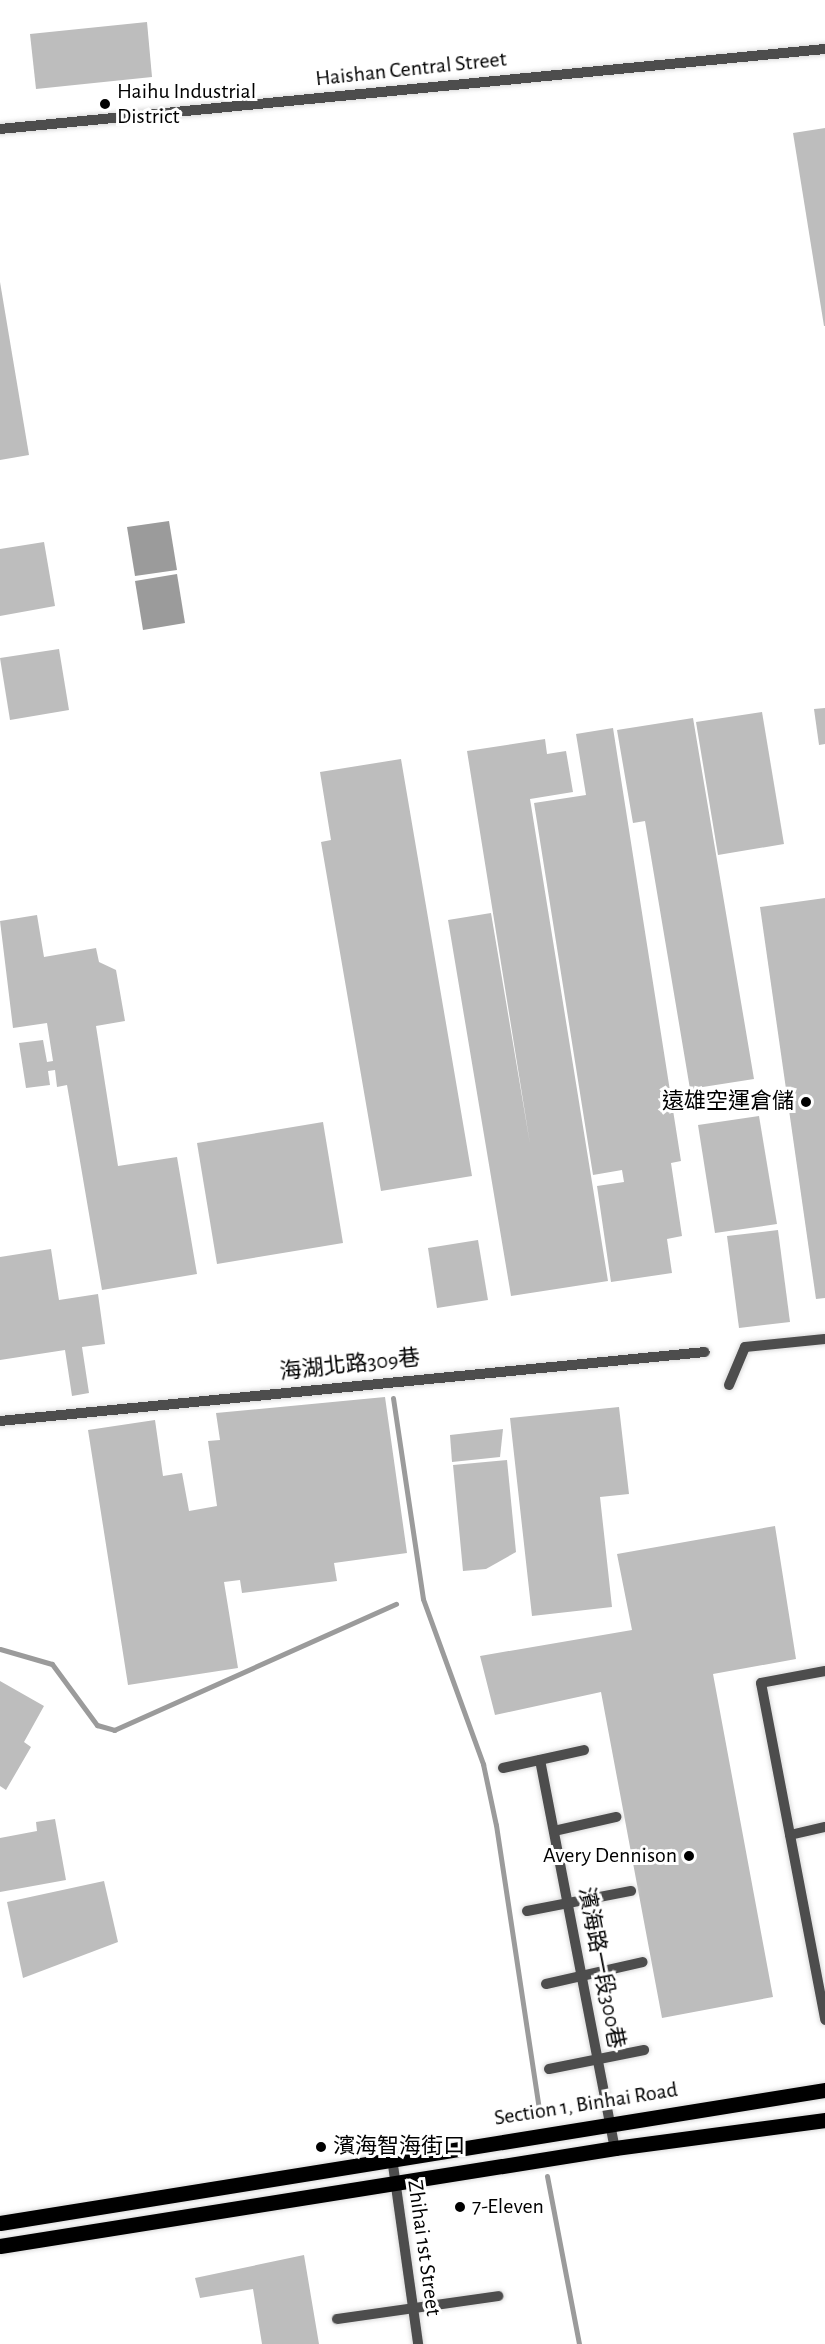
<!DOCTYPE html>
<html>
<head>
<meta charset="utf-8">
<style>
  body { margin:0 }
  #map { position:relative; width:825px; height:2344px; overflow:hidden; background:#fff; font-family:"Alegreya Sans","Noto Sans TC",sans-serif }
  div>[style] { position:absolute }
  .water>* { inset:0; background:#9b9b9b }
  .stream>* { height:5px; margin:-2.5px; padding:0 2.5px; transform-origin:2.5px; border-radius:2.5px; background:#9b9b9b }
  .building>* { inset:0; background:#bdbdbd }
  .roads { filter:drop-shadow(0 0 2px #dbdbdb) drop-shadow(0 0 2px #dbdbdb) }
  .minor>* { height:10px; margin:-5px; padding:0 5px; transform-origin:5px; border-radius:5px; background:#4d4d4d }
  .major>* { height:15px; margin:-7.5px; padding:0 7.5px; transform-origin:7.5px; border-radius:7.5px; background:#000 }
  .dots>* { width:16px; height:16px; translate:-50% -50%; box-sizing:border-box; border:3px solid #fff; border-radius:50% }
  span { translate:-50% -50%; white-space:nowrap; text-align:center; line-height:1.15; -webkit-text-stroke:6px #fff; paint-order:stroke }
  .street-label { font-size:22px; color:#000 }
  .poi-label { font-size:22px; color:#000 }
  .left { translate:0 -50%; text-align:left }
  .right { translate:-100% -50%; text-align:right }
</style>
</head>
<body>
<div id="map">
  <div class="water">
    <i style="clip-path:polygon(169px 521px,177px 570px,135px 576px,127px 527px)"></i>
    <i style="clip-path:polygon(177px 574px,185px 623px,143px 630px,135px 581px)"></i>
  </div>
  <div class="stream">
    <i style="left:393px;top:1398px;width:203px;rotate:81.5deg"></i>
    <i style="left:423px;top:1599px;width:176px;rotate:70deg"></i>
    <i style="left:483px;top:1764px;width:62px;rotate:78deg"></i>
    <i style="left:496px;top:1825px;width:293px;rotate:81.4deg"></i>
    <i style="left:0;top:1649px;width:54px;rotate:16.1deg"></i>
    <i style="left:52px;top:1664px;width:76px;rotate:53.6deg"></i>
    <i style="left:97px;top:1725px;width:18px;rotate:16deg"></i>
    <i style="left:114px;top:1730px;width:309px;rotate:-24.1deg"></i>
    <i style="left:547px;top:2176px;width:171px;rotate:79.2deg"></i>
  </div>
  <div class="building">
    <i style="clip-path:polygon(147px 22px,152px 77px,36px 89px,30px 34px)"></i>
    <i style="clip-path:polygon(825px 128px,825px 326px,824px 326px,793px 133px)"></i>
    <i style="clip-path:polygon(0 282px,29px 455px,0 460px)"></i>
    <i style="clip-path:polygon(44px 542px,55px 606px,0 616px,0 549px)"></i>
    <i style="clip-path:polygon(59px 649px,69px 710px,10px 720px,0 658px)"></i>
    <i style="clip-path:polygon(825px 708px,825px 744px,819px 745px,814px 709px)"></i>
    <i style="clip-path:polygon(762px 712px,784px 844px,718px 855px,696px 722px)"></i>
    <i style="clip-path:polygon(693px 718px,754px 1079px,690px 1089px,645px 821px,633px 823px,617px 730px)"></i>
    <i style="clip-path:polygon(613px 728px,681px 1161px,671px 1163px,682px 1236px,667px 1239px,672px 1273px,611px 1282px,597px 1186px,624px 1182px,622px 1170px,593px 1175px,534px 803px,586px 795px,576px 734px)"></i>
    <i style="clip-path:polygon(545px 739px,547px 754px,566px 751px,573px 792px,530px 799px,608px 1281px,511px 1296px,448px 920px,491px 913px,530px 1144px,467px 751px)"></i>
    <i style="clip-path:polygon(401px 759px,472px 1176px,381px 1191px,321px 842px,331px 840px,320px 772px)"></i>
    <i style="clip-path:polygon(825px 898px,825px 1298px,816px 1299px,760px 907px)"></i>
    <i style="clip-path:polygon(37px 915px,44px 957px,96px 948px,99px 962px,116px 970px,125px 1021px,96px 1026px,118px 1166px,177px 1157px,197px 1274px,102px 1290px,67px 1085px,57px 1087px,55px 1070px,48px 1071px,50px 1085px,26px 1088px,19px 1043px,43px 1040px,47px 1062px,53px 1061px,47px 1023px,13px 1028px,0 921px)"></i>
    <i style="clip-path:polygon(759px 1116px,777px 1224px,715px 1233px,698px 1125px)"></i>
    <i style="clip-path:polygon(323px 1122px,343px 1243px,217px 1264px,197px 1143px)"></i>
    <i style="clip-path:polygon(778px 1230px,790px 1322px,739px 1328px,727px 1236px)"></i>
    <i style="clip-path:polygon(478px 1240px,488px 1300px,437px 1308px,428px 1248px)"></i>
    <i style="clip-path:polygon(51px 1249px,59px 1300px,98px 1294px,105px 1344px,82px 1347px,89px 1393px,72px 1396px,65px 1350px,0 1360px,0 1257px)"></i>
    <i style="clip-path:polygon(385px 1397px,407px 1553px,334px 1563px,337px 1581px,242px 1593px,240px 1580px,224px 1582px,238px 1668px,128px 1685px,88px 1430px,155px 1420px,163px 1476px,182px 1473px,189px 1511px,217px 1506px,208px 1441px,220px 1440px,216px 1413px)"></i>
    <i style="clip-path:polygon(619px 1407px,629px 1494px,600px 1497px,612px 1607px,532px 1616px,510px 1418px)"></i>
    <i style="clip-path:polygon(503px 1429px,500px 1457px,452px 1462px,450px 1435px)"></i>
    <i style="clip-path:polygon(507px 1460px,516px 1552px,486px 1569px,463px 1571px,453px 1465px)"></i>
    <i style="clip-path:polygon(775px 1526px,796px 1659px,713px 1674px,773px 1997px,662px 2018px,601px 1692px,495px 1715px,480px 1656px,632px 1630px,617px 1554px)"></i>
    <i style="clip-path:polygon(0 1681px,44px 1706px,24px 1742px,31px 1747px,6px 1790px,0 1786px)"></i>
    <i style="clip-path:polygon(55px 1819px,66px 1880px,0 1892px,0 1838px,37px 1831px,36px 1822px)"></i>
    <i style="clip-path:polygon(104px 1881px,118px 1942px,23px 1978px,7px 1902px)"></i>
    <i style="clip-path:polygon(304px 2255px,319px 2344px,262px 2344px,253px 2289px,200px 2298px,195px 2278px)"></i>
  </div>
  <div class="roads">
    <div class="minor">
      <i style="left:0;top:129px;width:829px;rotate:-5.54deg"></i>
      <i style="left:729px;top:1385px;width:41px;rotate:-67.2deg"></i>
      <i style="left:745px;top:1347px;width:80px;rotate:-5.7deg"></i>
      <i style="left:0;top:1421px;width:708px;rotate:-5.59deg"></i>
      <i style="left:825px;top:1671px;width:65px;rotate:169.4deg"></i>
      <i style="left:761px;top:1683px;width:343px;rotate:79.2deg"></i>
      <i style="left:540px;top:1760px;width:395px;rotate:79.1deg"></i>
      <i style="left:503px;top:1768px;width:83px;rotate:-12.5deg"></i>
      <i style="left:554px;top:1831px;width:64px;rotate:-12.7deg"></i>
      <i style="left:790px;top:1835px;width:36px;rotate:-13deg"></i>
      <i style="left:527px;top:1911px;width:106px;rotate:-10.9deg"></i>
      <i style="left:546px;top:1984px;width:99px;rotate:-12.8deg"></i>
      <i style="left:549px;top:2069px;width:97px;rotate:-11.3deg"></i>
      <i style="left:392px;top:2158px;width:188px;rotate:82deg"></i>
      <i style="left:337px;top:2319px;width:163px;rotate:-8.1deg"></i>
    </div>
    <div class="major">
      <i style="left:0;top:2223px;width:836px;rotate:-9.16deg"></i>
      <i style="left:0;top:2246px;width:623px;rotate:-9.05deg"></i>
      <i style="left:615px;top:2148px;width:212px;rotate:-7.6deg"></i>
    </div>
  </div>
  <div class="dots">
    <i style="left:105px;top:104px;background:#000"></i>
    <i style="left:806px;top:1102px;background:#000"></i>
    <i style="left:689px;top:1856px;background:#000"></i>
    <i style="left:321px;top:2147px;background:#000"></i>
    <i style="left:460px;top:2207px;background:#000"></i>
  </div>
  <div class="street-label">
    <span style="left:411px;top:69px;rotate:-6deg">Haishan Central Street</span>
    <span style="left:350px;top:1365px;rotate:-6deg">海湖北路309巷</span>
    <span style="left:601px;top:1968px;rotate:79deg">濱海路一段300巷</span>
    <span style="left:586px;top:2104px;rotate:-9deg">Section 1, Binhai Road</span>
    <span style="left:424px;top:2248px;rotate:82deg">Zhihai 1st Street</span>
  </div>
  <div class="poi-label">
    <span class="left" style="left:117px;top:104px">Haihu Industrial<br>District</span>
    <span class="right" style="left:794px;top:1102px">遠雄空運倉儲</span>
    <span class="right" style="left:677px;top:1856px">Avery Dennison</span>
    <span class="left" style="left:333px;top:2147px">濱海智海街口</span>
    <span class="left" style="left:472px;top:2207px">7-Eleven</span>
  </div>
</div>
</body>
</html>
